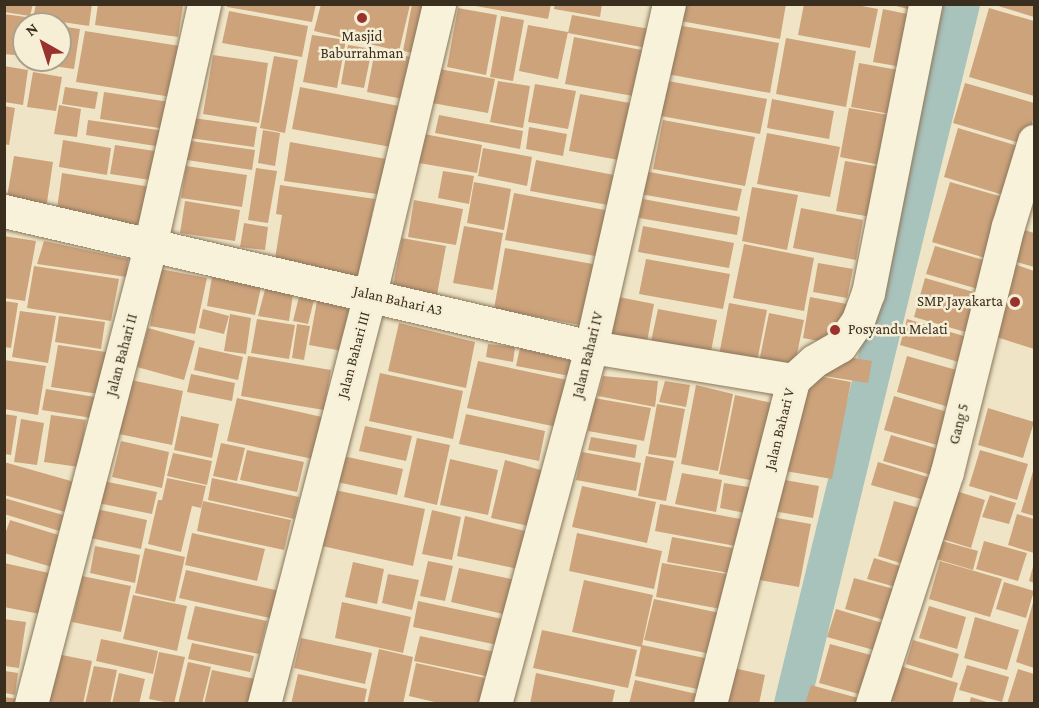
<!DOCTYPE html>
<html>
<head>
<meta charset="utf-8">
<style>
  body { margin:0 }
  #map { position:relative; width:1039px; height:708px; overflow:hidden; background:#efe5c6; font-family:"Crimson Pro",serif }
  div>[style] { position:absolute }
  .canal>* { height:36px; margin:-18px; padding:0 18px; transform-origin:18px; border-radius:18px; background:#a8c2bc }
  .building>* { inset:0; background:#cda37c }
  .roads { filter:drop-shadow(0 0 2px #8a775c) drop-shadow(0 0 2px #8a775c) }
  .minor>* { height:33px; margin:-16.5px; padding:0 16.5px; transform-origin:16.5px; border-radius:16.5px; background:#f9f2da }
  .dots>* { width:16px; height:16px; translate:-50% -50%; box-sizing:border-box; border:3px solid #f6efd6; border-radius:50% }
  span { translate:-50% -50%; white-space:nowrap; text-align:center; line-height:1.15; -webkit-text-stroke:5px #f6efd6; paint-order:stroke }
  .poi-label { font-size:15px; color:#3a2e1f }
  .right { translate:-100% -50%; text-align:right }
  .left { translate:0 -50%; text-align:left }
  .street-label { font-size:15px; color:#3a2e1f }
  .frame { position:absolute; inset:0; border:6px solid #3a2e1f; pointer-events:none }
  .north { position:absolute; left:12px; top:12px; width:60px; height:60px; box-sizing:border-box; background:#f6efd6; border:2px solid #aba28d; border-radius:50%; rotate:321deg; font-size:16px; font-weight:700; line-height:24px; text-align:center; color:#3a2e1f }
  .north::after { content:''; display:block; margin:auto; width:21px; height:27px; background:#99322c; clip-path:polygon(50% 0,100% 100%,50% 72%,0 100%) }
</style>
</head>
<body>
<div id="map">
  <div class="canal">
    <i style="left:792px;top:704px;width:720px;rotate:-76.35deg"></i>
  </div>
  <div class="building">
    <i style="clip-path:polygon(4px 4px,33px 4px,30px 16px,4px 12px)"></i>
    <i style="clip-path:polygon(36px 4px,92px 4px,89px 26px,42px 19px,41px 24px,24px 24px,24px 56px,4px 54px,4px 14px,33px 18px)"></i>
    <i style="clip-path:polygon(98px 4px,183px 6px,178px 37px,95px 25px)"></i>
    <i style="clip-path:polygon(227px 4px,316px 4px,312px 22px,227px 7px)"></i>
    <i style="clip-path:polygon(321px 4px,410px 5px,399px 51px,314px 31px)"></i>
    <i style="clip-path:polygon(412px 4px,423px 4px,418px 54px,403px 51px)"></i>
    <i style="clip-path:polygon(465px 4px,551px 4px,548px 19px)"></i>
    <i style="clip-path:polygon(555px 4px,602px 4px,600px 17px,554px 9px)"></i>
    <i style="clip-path:polygon(678px 4px,786px 4px,780px 39px,675px 20px)"></i>
    <i style="clip-path:polygon(804px 4px,851px 4px,878px 9px,870px 48px,798px 35px)"></i>
    <i style="clip-path:polygon(888px 4px,918px 4px,916px 11px)"></i>
    <i style="clip-path:polygon(1034px 4px,1034px 17px,995px 5px,995px 4px)"></i>
    <i style="clip-path:polygon(458px 8px,497px 15px,486px 75px,447px 67px)"></i>
    <i style="clip-path:polygon(989px 8px,1034px 21px,1034px 96px,969px 77px)"></i>
    <i style="clip-path:polygon(883px 9px,912px 15px,902px 67px,873px 62px)"></i>
    <i style="clip-path:polygon(229px 11px,308px 26px,302px 57px,222px 43px)"></i>
    <i style="clip-path:polygon(572px 15px,655px 30px,652px 49px,568px 33px)"></i>
    <i style="clip-path:polygon(501px 16px,524px 20px,513px 81px,490px 77px)"></i>
    <i style="clip-path:polygon(528px 25px,568px 32px,558px 79px,519px 71px)"></i>
    <i style="clip-path:polygon(677px 25px,779px 43px,770px 93px,667px 74px)"></i>
    <i style="clip-path:polygon(60px 26px,80px 29px,74px 69px,39px 64px,39px 60px,60px 60px)"></i>
    <i style="clip-path:polygon(85px 31px,186px 47px,178px 98px,76px 82px)"></i>
    <i style="clip-path:polygon(312px 35px,346px 40px,337px 88px,303px 82px)"></i>
    <i style="clip-path:polygon(574px 37px,647px 51px,639px 97px,565px 84px)"></i>
    <i style="clip-path:polygon(786px 38px,856px 51px,846px 107px,776px 94px)"></i>
    <i style="clip-path:polygon(348px 45px,372px 49px,364px 88px,341px 84px)"></i>
    <i style="clip-path:polygon(375px 50px,416px 58px,408px 100px,367px 92px)"></i>
    <i style="clip-path:polygon(213px 55px,268px 63px,259px 123px,203px 114px)"></i>
    <i style="clip-path:polygon(274px 56px,298px 60px,285px 133px,260px 128px)"></i>
    <i style="clip-path:polygon(859px 63px,898px 70px,890px 114px,851px 107px)"></i>
    <i style="clip-path:polygon(4px 66px,28px 70px,23px 105px,4px 102px)"></i>
    <i style="clip-path:polygon(439px 69px,495px 79px,488px 113px,432px 103px)"></i>
    <i style="clip-path:polygon(33px 72px,62px 77px,56px 111px,27px 107px)"></i>
    <i style="clip-path:polygon(498px 81px,530px 86px,523px 128px,490px 122px)"></i>
    <i style="clip-path:polygon(668px 81px,767px 99px,760px 134px,661px 116px)"></i>
    <i style="clip-path:polygon(965px 83px,1034px 103px,1034px 116px,1026px 145px,953px 123px)"></i>
    <i style="clip-path:polygon(535px 84px,576px 91px,568px 129px,528px 122px)"></i>
    <i style="clip-path:polygon(65px 87px,98px 92px,95px 109px,62px 104px)"></i>
    <i style="clip-path:polygon(300px 87px,399px 106px,391px 147px,292px 129px)"></i>
    <i style="clip-path:polygon(104px 92px,176px 103px,172px 130px,100px 119px)"></i>
    <i style="clip-path:polygon(580px 94px,630px 103px,619px 160px,569px 151px)"></i>
    <i style="clip-path:polygon(772px 99px,834px 111px,829px 139px,767px 128px)"></i>
    <i style="clip-path:polygon(59px 105px,81px 109px,77px 137px,54px 134px)"></i>
    <i style="clip-path:polygon(4px 106px,15px 108px,9px 145px,4px 144px)"></i>
    <i style="clip-path:polygon(849px 108px,889px 115px,880px 165px,840px 157px)"></i>
    <i style="clip-path:polygon(439px 115px,523px 131px,520px 149px,435px 133px)"></i>
    <i style="clip-path:polygon(193px 118px,257px 127px,254px 147px,190px 138px)"></i>
    <i style="clip-path:polygon(88px 120px,165px 131px,162px 147px,86px 135px)"></i>
    <i style="clip-path:polygon(663px 120px,755px 137px,745px 186px,653px 169px)"></i>
    <i style="clip-path:polygon(529px 127px,567px 134px,563px 156px,526px 149px)"></i>
    <i style="clip-path:polygon(958px 128px,1028px 149px,1013px 198px,944px 177px)"></i>
    <i style="clip-path:polygon(263px 130px,280px 133px,275px 166px,258px 163px)"></i>
    <i style="clip-path:polygon(767px 133px,840px 147px,830px 197px,757px 184px)"></i>
    <i style="clip-path:polygon(424px 134px,482px 145px,477px 173px,419px 163px)"></i>
    <i style="clip-path:polygon(63px 140px,111px 148px,107px 175px,59px 167px)"></i>
    <i style="clip-path:polygon(191px 141px,255px 150px,252px 170px,187px 160px)"></i>
    <i style="clip-path:polygon(290px 142px,392px 160px,384px 195px,284px 181px)"></i>
    <i style="clip-path:polygon(115px 145px,161px 152px,157px 181px,110px 174px)"></i>
    <i style="clip-path:polygon(483px 148px,532px 157px,527px 186px,478px 176px)"></i>
    <i style="clip-path:polygon(14px 156px,53px 162px,46px 209px,6px 203px)"></i>
    <i style="clip-path:polygon(536px 160px,614px 175px,608px 205px,530px 191px)"></i>
    <i style="clip-path:polygon(845px 161px,881px 167px,872px 217px,836px 211px)"></i>
    <i style="clip-path:polygon(186px 166px,247px 175px,242px 207px,181px 198px)"></i>
    <i style="clip-path:polygon(256px 168px,277px 171px,268px 223px,248px 220px)"></i>
    <i style="clip-path:polygon(443px 171px,474px 176px,469px 204px,438px 198px)"></i>
    <i style="clip-path:polygon(644px 171px,742px 189px,737px 211px,640px 194px)"></i>
    <i style="clip-path:polygon(62px 173px,151px 187px,144px 229px,56px 216px)"></i>
    <i style="clip-path:polygon(474px 182px,511px 189px,504px 230px,467px 223px)"></i>
    <i style="clip-path:polygon(950px 182px,1010px 199px,992px 260px,932px 242px)"></i>
    <i style="clip-path:polygon(280px 185px,375px 199px,361px 278px,274px 265px,282px 215px,276px 214px)"></i>
    <i style="clip-path:polygon(752px 187px,798px 195px,787px 250px,742px 241px)"></i>
    <i style="clip-path:polygon(514px 193px,610px 211px,601px 257px,505px 240px)"></i>
    <i style="clip-path:polygon(643px 199px,740px 217px,737px 235px,639px 218px)"></i>
    <i style="clip-path:polygon(414px 200px,463px 209px,456px 245px,408px 237px)"></i>
    <i style="clip-path:polygon(185px 201px,240px 210px,235px 241px,180px 233px)"></i>
    <i style="clip-path:polygon(801px 208px,863px 220px,856px 260px,793px 248px)"></i>
    <i style="clip-path:polygon(244px 223px,268px 227px,265px 250px,240px 247px)"></i>
    <i style="clip-path:polygon(464px 226px,503px 233px,493px 290px,453px 283px)"></i>
    <i style="clip-path:polygon(643px 226px,734px 243px,729px 268px,638px 252px)"></i>
    <i style="clip-path:polygon(1015px 227px,1034px 233px,1034px 267px,1007px 259px)"></i>
    <i style="clip-path:polygon(4px 236px,36px 241px,25px 301px,4px 298px)"></i>
    <i style="clip-path:polygon(402px 238px,446px 246px,436px 300px,392px 292px)"></i>
    <i style="clip-path:polygon(44px 241px,128px 259px,127px 277px,37px 264px)"></i>
    <i style="clip-path:polygon(744px 244px,814px 258px,804px 311px,733px 298px)"></i>
    <i style="clip-path:polygon(935px 246px,994px 263px,985px 291px,926px 274px)"></i>
    <i style="clip-path:polygon(505px 248px,598px 265px,586px 326px,494px 309px)"></i>
    <i style="clip-path:polygon(646px 259px,730px 274px,723px 309px,639px 294px)"></i>
    <i style="clip-path:polygon(1008px 262px,1034px 271px,1034px 349px,984px 333px)"></i>
    <i style="clip-path:polygon(818px 263px,853px 269px,847px 298px,813px 292px)"></i>
    <i style="clip-path:polygon(34px 266px,119px 279px,111px 321px,27px 308px)"></i>
    <i style="clip-path:polygon(160px 269px,207px 278px,195px 334px,150px 326px)"></i>
    <i style="clip-path:polygon(212px 277px,261px 287px,255px 315px,207px 306px)"></i>
    <i style="clip-path:polygon(925px 278px,984px 295px,972px 334px,914px 317px)"></i>
    <i style="clip-path:polygon(266px 286px,293px 294px,289px 321px,258px 316px)"></i>
    <i style="clip-path:polygon(614px 296px,654px 304px,646px 347px,606px 339px)"></i>
    <i style="clip-path:polygon(299px 297px,314px 300px,308px 324px,293px 321px)"></i>
    <i style="clip-path:polygon(810px 297px,847px 304px,839px 345px,803px 338px)"></i>
    <i style="clip-path:polygon(4px 301px,18px 303px,11px 348px,4px 347px)"></i>
    <i style="clip-path:polygon(317px 301px,356px 307px,348px 352px,309px 345px)"></i>
    <i style="clip-path:polygon(729px 303px,767px 310px,757px 362px,719px 355px)"></i>
    <i style="clip-path:polygon(203px 309px,229px 316px,224px 334px,199px 328px)"></i>
    <i style="clip-path:polygon(658px 309px,717px 320px,710px 357px,650px 346px)"></i>
    <i style="clip-path:polygon(20px 311px,56px 316px,48px 363px,12px 357px)"></i>
    <i style="clip-path:polygon(769px 313px,804px 320px,793px 373px,758px 367px)"></i>
    <i style="clip-path:polygon(230px 314px,251px 318px,246px 354px,224px 351px)"></i>
    <i style="clip-path:polygon(59px 316px,105px 322px,101px 349px,55px 342px)"></i>
    <i style="clip-path:polygon(257px 319px,295px 325px,289px 359px,251px 353px)"></i>
    <i style="clip-path:polygon(907px 319px,977px 340px,969px 365px,900px 345px)"></i>
    <i style="clip-path:polygon(399px 323px,475px 342px,466px 388px,388px 371px)"></i>
    <i style="clip-path:polygon(297px 324px,310px 326px,304px 360px,292px 358px)"></i>
    <i style="clip-path:polygon(148px 328px,195px 341px,184px 380px,137px 367px)"></i>
    <i style="clip-path:polygon(488px 344px,515px 347px,513px 362px,486px 357px)"></i>
    <i style="clip-path:polygon(58px 345px,106px 352px,99px 394px,51px 387px)"></i>
    <i style="clip-path:polygon(199px 347px,243px 357px,238px 380px,194px 370px)"></i>
    <i style="clip-path:polygon(520px 348px,573px 361px,570px 376px,516px 366px)"></i>
    <i style="clip-path:polygon(829px 354px,872px 361px,868px 383px,824px 376px)"></i>
    <i style="clip-path:polygon(248px 356px,331px 370px,324px 410px,241px 396px)"></i>
    <i style="clip-path:polygon(907px 356px,967px 373px,956px 409px,897px 392px)"></i>
    <i style="clip-path:polygon(4px 360px,46px 366px,38px 415px,4px 409px)"></i>
    <i style="clip-path:polygon(478px 361px,567px 380px,557px 427px,467px 408px)"></i>
    <i style="clip-path:polygon(380px 373px,463px 391px,453px 439px,369px 421px)"></i>
    <i style="clip-path:polygon(803px 373px,851px 382px,832px 479px,785px 471px)"></i>
    <i style="clip-path:polygon(191px 374px,235px 383px,232px 401px,187px 392px)"></i>
    <i style="clip-path:polygon(603px 376px,658px 381px,655px 407px,598px 396px)"></i>
    <i style="clip-path:polygon(131px 380px,183px 391px,172px 445px,119px 434px)"></i>
    <i style="clip-path:polygon(665px 381px,690px 385px,686px 407px,659px 402px)"></i>
    <i style="clip-path:polygon(696px 385px,733px 394px,718px 471px,681px 464px)"></i>
    <i style="clip-path:polygon(46px 389px,95px 397px,92px 418px,42px 410px)"></i>
    <i style="clip-path:polygon(735px 395px,781px 405px,765px 483px,719px 474px)"></i>
    <i style="clip-path:polygon(894px 396px,954px 414px,944px 447px,884px 430px)"></i>
    <i style="clip-path:polygon(237px 398px,322px 417px,313px 459px,227px 441px)"></i>
    <i style="clip-path:polygon(594px 398px,651px 408px,644px 441px,588px 431px)"></i>
    <i style="clip-path:polygon(657px 404px,685px 409px,676px 458px,648px 454px)"></i>
    <i style="clip-path:polygon(988px 408px,1034px 422px,1023px 458px,978px 445px)"></i>
    <i style="clip-path:polygon(4px 414px,17px 416px,11px 455px,4px 454px)"></i>
    <i style="clip-path:polygon(466px 414px,545px 431px,539px 461px,459px 444px)"></i>
    <i style="clip-path:polygon(51px 415px,86px 420px,79px 467px,44px 462px)"></i>
    <i style="clip-path:polygon(181px 416px,219px 424px,212px 458px,174px 450px)"></i>
    <i style="clip-path:polygon(21px 419px,44px 423px,37px 465px,14px 462px)"></i>
    <i style="clip-path:polygon(365px 426px,412px 436px,406px 461px,359px 451px)"></i>
    <i style="clip-path:polygon(891px 435px,942px 450px,935px 476px,883px 461px)"></i>
    <i style="clip-path:polygon(591px 437px,637px 445px,635px 458px,588px 450px)"></i>
    <i style="clip-path:polygon(417px 438px,450px 445px,437px 505px,404px 497px)"></i>
    <i style="clip-path:polygon(121px 441px,169px 452px,162px 488px,112px 477px)"></i>
    <i style="clip-path:polygon(221px 443px,245px 448px,237px 481px,213px 476px)"></i>
    <i style="clip-path:polygon(247px 450px,304px 462px,297px 492px,240px 480px)"></i>
    <i style="clip-path:polygon(980px 450px,1028px 464px,1017px 500px,969px 486px)"></i>
    <i style="clip-path:polygon(582px 452px,641px 463px,636px 491px,576px 480px)"></i>
    <i style="clip-path:polygon(173px 453px,212px 461px,207px 485px,167px 476px)"></i>
    <i style="clip-path:polygon(343px 456px,403px 469px,397px 495px,337px 482px)"></i>
    <i style="clip-path:polygon(646px 456px,674px 461px,666px 501px,638px 496px)"></i>
    <i style="clip-path:polygon(450px 459px,498px 470px,488px 515px,440px 505px)"></i>
    <i style="clip-path:polygon(505px 460px,544px 471px,529px 526px,491px 518px)"></i>
    <i style="clip-path:polygon(4px 462px,78px 483px,69px 513px,4px 495px)"></i>
    <i style="clip-path:polygon(878px 462px,934px 479px,928px 501px,871px 485px)"></i>
    <i style="clip-path:polygon(1034px 468px,1034px 516px,1021px 512px)"></i>
    <i style="clip-path:polygon(682px 473px,722px 480px,716px 512px,675px 504px)"></i>
    <i style="clip-path:polygon(167px 478px,206px 486px,201px 508px,192px 506px,181px 552px,148px 544px,158px 500px,162px 500px)"></i>
    <i style="clip-path:polygon(212px 478px,299px 497px,294px 519px,208px 500px)"></i>
    <i style="clip-path:polygon(779px 479px,819px 486px,813px 518px,773px 511px)"></i>
    <i style="clip-path:polygon(103px 481px,157px 492px,152px 514px,98px 503px)"></i>
    <i style="clip-path:polygon(724px 483px,760px 489px,755px 515px,720px 508px)"></i>
    <i style="clip-path:polygon(582px 486px,656px 502px,647px 543px,572px 527px)"></i>
    <i style="clip-path:polygon(335px 490px,425px 509px,413px 566px,322px 546px)"></i>
    <i style="clip-path:polygon(956px 491px,985px 500px,971px 548px,942px 539px)"></i>
    <i style="clip-path:polygon(990px 495px,1016px 503px,1009px 524px,982px 517px)"></i>
    <i style="clip-path:polygon(4px 498px,70px 517px,66px 533px,4px 514px)"></i>
    <i style="clip-path:polygon(203px 501px,291px 520px,284px 550px,197px 531px)"></i>
    <i style="clip-path:polygon(894px 501px,927px 510px,910px 566px,878px 556px)"></i>
    <i style="clip-path:polygon(660px 504px,751px 521px,746px 548px,655px 531px)"></i>
    <i style="clip-path:polygon(92px 508px,147px 520px,141px 549px,86px 537px)"></i>
    <i style="clip-path:polygon(432px 510px,461px 517px,452px 560px,422px 554px)"></i>
    <i style="clip-path:polygon(1017px 514px,1034px 519px,1034px 553px,1008px 545px)"></i>
    <i style="clip-path:polygon(465px 516px,529px 532px,518px 569px,457px 556px)"></i>
    <i style="clip-path:polygon(766px 516px,811px 524px,799px 587px,754px 579px)"></i>
    <i style="clip-path:polygon(10px 520px,68px 538px,59px 569px,4px 553px,4px 537px)"></i>
    <i style="clip-path:polygon(192px 533px,265px 549px,257px 581px,185px 565px)"></i>
    <i style="clip-path:polygon(577px 533px,662px 551px,654px 589px,569px 571px)"></i>
    <i style="clip-path:polygon(672px 537px,733px 548px,729px 573px,667px 562px)"></i>
    <i style="clip-path:polygon(939px 540px,978px 551px,973px 570px,933px 558px)"></i>
    <i style="clip-path:polygon(984px 541px,1027px 553px,1018px 581px,976px 569px)"></i>
    <i style="clip-path:polygon(95px 546px,140px 555px,135px 583px,90px 573px)"></i>
    <i style="clip-path:polygon(145px 548px,185px 557px,175px 602px,135px 593px)"></i>
    <i style="clip-path:polygon(874px 558px,909px 569px,903px 589px,867px 579px)"></i>
    <i style="clip-path:polygon(428px 561px,453px 566px,445px 601px,420px 596px)"></i>
    <i style="clip-path:polygon(940px 561px,1002px 579px,990px 617px,929px 599px)"></i>
    <i style="clip-path:polygon(353px 562px,384px 569px,377px 604px,345px 597px)"></i>
    <i style="clip-path:polygon(4px 563px,49px 573px,40px 614px,4px 607px)"></i>
    <i style="clip-path:polygon(662px 563px,727px 574px,721px 609px,656px 597px)"></i>
    <i style="clip-path:polygon(1034px 563px,1034px 583px,1029px 581px)"></i>
    <i style="clip-path:polygon(459px 568px,520px 581px,512px 616px,451px 602px)"></i>
    <i style="clip-path:polygon(186px 570px,280px 591px,274px 619px,179px 598px)"></i>
    <i style="clip-path:polygon(388px 574px,419px 580px,412px 610px,382px 603px)"></i>
    <i style="clip-path:polygon(82px 576px,131px 586px,121px 632px,72px 622px)"></i>
    <i style="clip-path:polygon(854px 578px,901px 591px,892px 622px,845px 609px)"></i>
    <i style="clip-path:polygon(584px 580px,653px 595px,642px 645px,719px 661px,712px 692px,635px 676px,641px 647px,572px 632px)"></i>
    <i style="clip-path:polygon(1004px 582px,1034px 591px,1026px 618px,996px 609px)"></i>
    <i style="clip-path:polygon(133px 595px,187px 606px,177px 651px,123px 639px)"></i>
    <i style="clip-path:polygon(654px 599px,729px 615px,720px 656px,644px 640px)"></i>
    <i style="clip-path:polygon(1034px 599px,1034px 668px,1016px 662px)"></i>
    <i style="clip-path:polygon(418px 601px,507px 620px,502px 646px,413px 627px)"></i>
    <i style="clip-path:polygon(342px 602px,411px 617px,403px 653px,335px 638px)"></i>
    <i style="clip-path:polygon(195px 606px,267px 621px,259px 654px,187px 639px)"></i>
    <i style="clip-path:polygon(929px 606px,966px 617px,957px 649px,919px 638px)"></i>
    <i style="clip-path:polygon(836px 609px,889px 625px,881px 652px,827px 637px)"></i>
    <i style="clip-path:polygon(975px 617px,1019px 630px,1007px 670px,964px 658px)"></i>
    <i style="clip-path:polygon(4px 619px,26px 622px,19px 668px,4px 666px)"></i>
    <i style="clip-path:polygon(542px 630px,637px 650px,628px 688px,533px 668px)"></i>
    <i style="clip-path:polygon(420px 636px,495px 652px,490px 677px,414px 661px)"></i>
    <i style="clip-path:polygon(301px 638px,372px 653px,365px 684px,294px 668px)"></i>
    <i style="clip-path:polygon(101px 639px,158px 651px,153px 674px,96px 661px)"></i>
    <i style="clip-path:polygon(913px 640px,959px 654px,952px 678px,906px 664px)"></i>
    <i style="clip-path:polygon(192px 643px,254px 656px,250px 672px,188px 659px)"></i>
    <i style="clip-path:polygon(830px 644px,882px 658px,870px 697px,819px 683px)"></i>
    <i style="clip-path:polygon(379px 649px,413px 657px,403px 704px,367px 704px)"></i>
    <i style="clip-path:polygon(159px 652px,185px 657px,174px 704px,149px 699px)"></i>
    <i style="clip-path:polygon(52px 653px,92px 661px,83px 704px,41px 701px)"></i>
    <i style="clip-path:polygon(188px 662px,211px 667px,202px 704px,178px 704px)"></i>
    <i style="clip-path:polygon(416px 663px,485px 678px,480px 704px,443px 704px,409px 696px)"></i>
    <i style="clip-path:polygon(897px 665px,958px 683px,952px 704px,901px 704px,887px 699px)"></i>
    <i style="clip-path:polygon(967px 665px,1009px 677px,1002px 702px,959px 690px)"></i>
    <i style="clip-path:polygon(94px 666px,117px 670px,110px 704px,85px 704px)"></i>
    <i style="clip-path:polygon(729px 667px,765px 675px,759px 704px,721px 704px)"></i>
    <i style="clip-path:polygon(1018px 669px,1034px 674px,1034px 704px,1007px 704px)"></i>
    <i style="clip-path:polygon(212px 670px,259px 680px,254px 704px,204px 704px)"></i>
    <i style="clip-path:polygon(5px 671px,18px 673px,15px 695px,5px 693px)"></i>
    <i style="clip-path:polygon(119px 673px,145px 679px,139px 704px,112px 704px)"></i>
    <i style="clip-path:polygon(536px 673px,615px 690px,612px 704px,530px 704px)"></i>
    <i style="clip-path:polygon(298px 674px,367px 689px,364px 704px,291px 704px)"></i>
    <i style="clip-path:polygon(635px 680px,710px 697px,708px 704px,629px 704px)"></i>
    <i style="clip-path:polygon(811px 685px,865px 700px,864px 704px,805px 704px)"></i>
    <i style="clip-path:polygon(4px 697px,18px 699px,18px 704px,4px 704px)"></i>
    <i style="clip-path:polygon(971px 697px,990px 703px,990px 704px,969px 704px)"></i>
  </div>
  <div class="roads">
    <div class="minor">
      <i style="left:4px;top:211px;width:603px;rotate:13.04deg"></i>
      <i style="left:591px;top:347px;width:205px;rotate:9.3deg"></i>
      <i style="left:31px;top:704px;width:473px;rotate:-75.4deg"></i>
      <i style="left:150px;top:246px;width:248px;rotate:-77.4deg"></i>
      <i style="left:264px;top:704px;width:423px;rotate:-75.5deg"></i>
      <i style="left:370px;top:294px;width:298px;rotate:-76.6deg"></i>
      <i style="left:495px;top:704px;width:370px;rotate:-74.9deg"></i>
      <i style="left:591px;top:347px;width:352px;rotate:-77.2deg"></i>
      <i style="left:710px;top:704px;width:334px;rotate:-75.6deg"></i>
      <i style="left:793px;top:380px;width:28px;rotate:-42deg"></i>
      <i style="left:814px;top:361px;width:30px;rotate:-30deg"></i>
      <i style="left:840px;top:346px;width:32px;rotate:-55deg"></i>
      <i style="left:858px;top:320px;width:29px;rotate:-70deg"></i>
      <i style="left:868px;top:293px;width:295px;rotate:-78.8deg"></i>
      <i style="left:872px;top:704px;width:244px;rotate:-72.1deg"></i>
      <i style="left:947px;top:472px;width:253px;rotate:-76.1deg"></i>
      <i style="left:1008px;top:226px;width:89px;rotate:-73deg"></i>
    </div>
  </div>
  <div class="dots">
    <i style="left:362px;top:18px;background:#99322c"></i>
    <i style="left:1015px;top:302px;background:#99322c"></i>
    <i style="left:835px;top:330px;background:#99322c"></i>
  </div>
  <div class="poi-label">
    <span style="left:362px;top:45px">Masjid<br>Baburrahman</span>
    <span class="right" style="left:1003px;top:302px">SMP Jayakarta</span>
    <span class="left" style="left:848px;top:330px">Posyandu Melati</span>
  </div>
  <div class="street-label">
    <span style="left:398px;top:301px;rotate:13deg">Jalan Bahari A3</span>
    <span style="left:122px;top:355px;rotate:-75deg">Jalan Bahari II</span>
    <span style="left:354px;top:355px;rotate:-75deg">Jalan Bahari III</span>
    <span style="left:588px;top:355px;rotate:-76deg">Jalan Bahari IV</span>
    <span style="left:959px;top:424px;rotate:-76deg">Gang 5</span>
    <span style="left:780px;top:429px;rotate:-76deg">Jalan Bahari V</span>
  </div>
  <div class="frame"></div>
  <div class="north">N</div>
</div>
</body>
</html>
